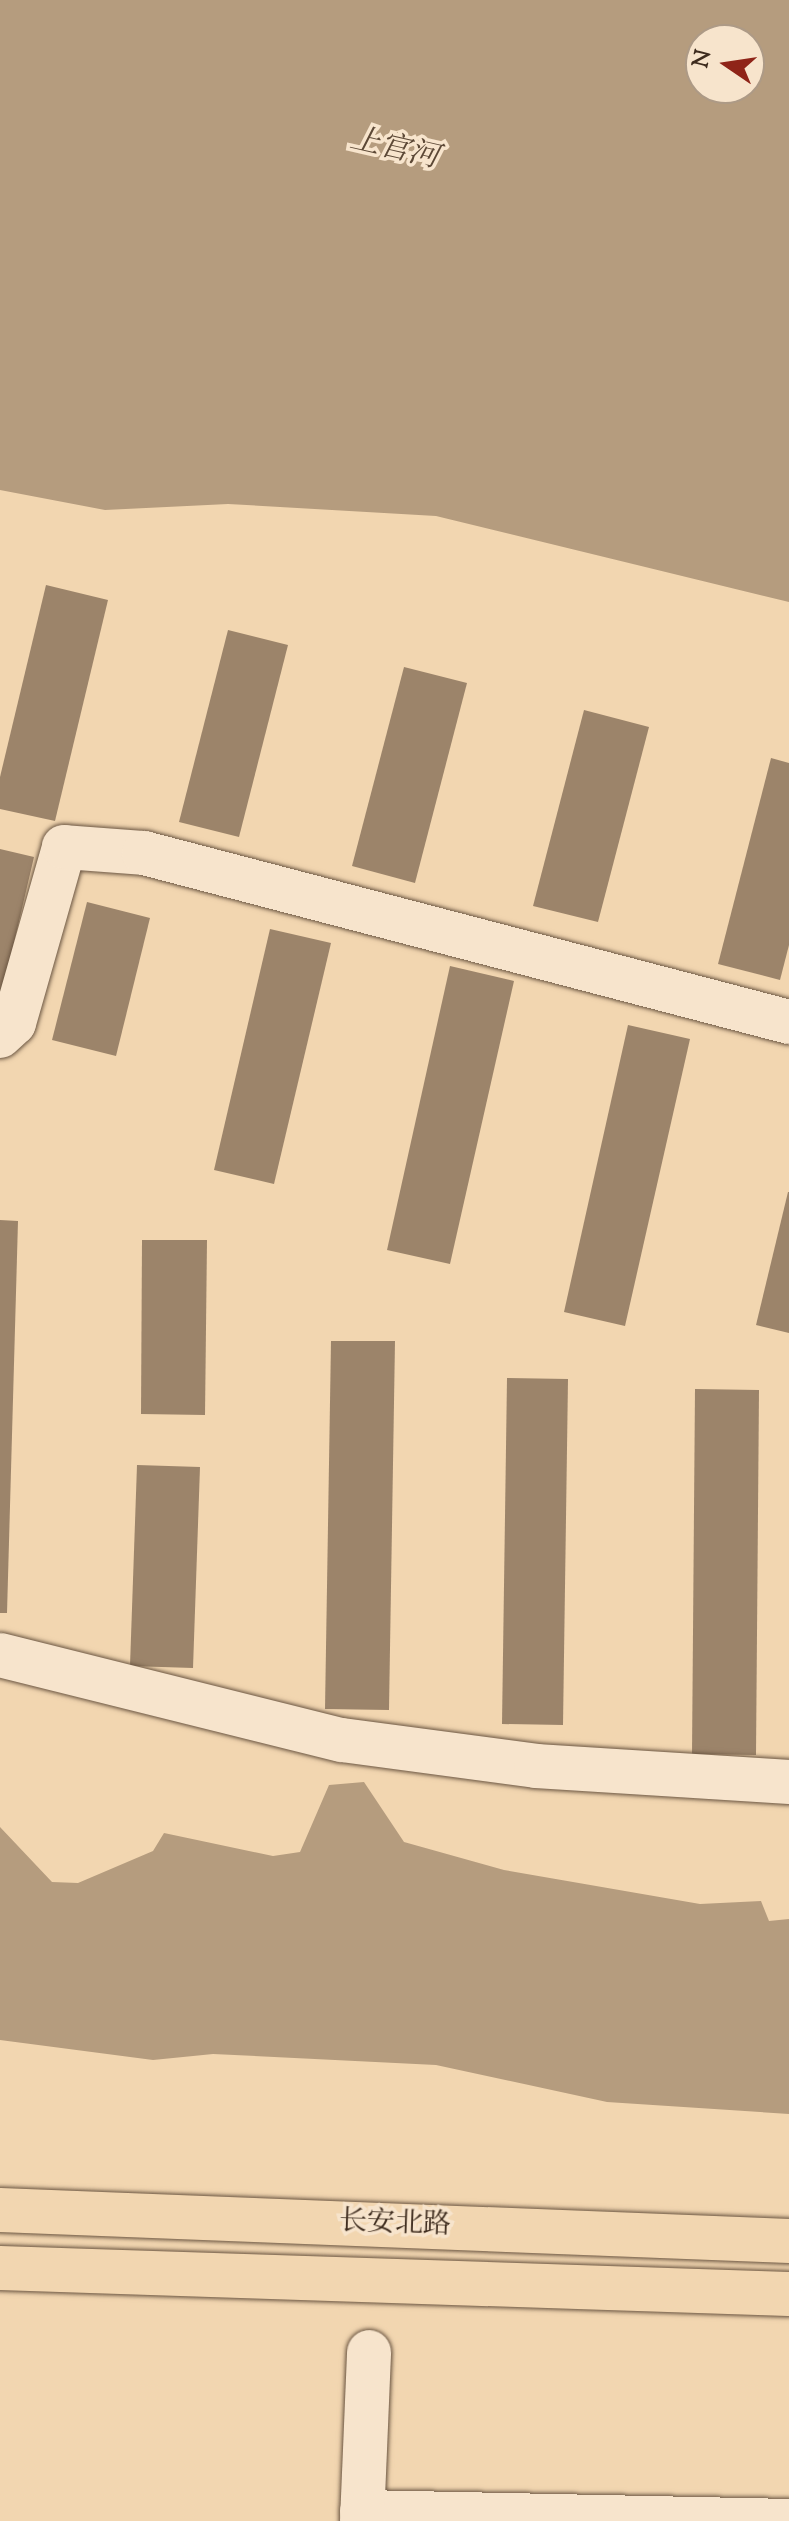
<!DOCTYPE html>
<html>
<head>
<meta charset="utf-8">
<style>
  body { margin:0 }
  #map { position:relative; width:789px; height:2521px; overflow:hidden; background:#f2d6b0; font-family:"Sorts Mill Goudy","Noto Serif SC",serif }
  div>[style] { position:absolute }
  .water>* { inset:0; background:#b59c7e }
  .building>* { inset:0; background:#9c846a }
  .roads { filter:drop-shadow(0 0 2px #6b5642) drop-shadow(0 0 2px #6b5642) }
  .minor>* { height:44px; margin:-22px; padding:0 22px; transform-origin:22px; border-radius:22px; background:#f7e4cc }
  .major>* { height:44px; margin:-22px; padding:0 22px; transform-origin:22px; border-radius:22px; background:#f2d6b0 }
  span { translate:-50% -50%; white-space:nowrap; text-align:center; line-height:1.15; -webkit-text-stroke:7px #f7e4cc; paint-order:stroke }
  .street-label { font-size:28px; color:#3e2c1e }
  .water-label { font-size:30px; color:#5c4836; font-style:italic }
  .north { position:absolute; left:685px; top:24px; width:80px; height:80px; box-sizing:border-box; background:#f7e4cc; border:2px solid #ad9a86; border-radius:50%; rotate:283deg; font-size:22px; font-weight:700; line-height:32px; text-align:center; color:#3e2c1e }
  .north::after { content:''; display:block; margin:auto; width:28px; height:36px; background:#8f2418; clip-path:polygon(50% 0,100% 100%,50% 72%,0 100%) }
</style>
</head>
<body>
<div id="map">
  <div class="water">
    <i style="clip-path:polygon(evenodd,0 0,789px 0,789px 602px,436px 516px,228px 504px,105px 510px,0 490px,0 0,749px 40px,749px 88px,701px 88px,701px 40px,749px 40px)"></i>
    <i style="clip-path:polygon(364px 1782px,404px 1842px,504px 1870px,700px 1904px,761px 1901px,769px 1921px,789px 1919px,789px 2114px,607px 2102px,436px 2065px,213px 2054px,153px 2060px,0 2040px,0 1827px,52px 1882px,78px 1883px,153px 1851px,164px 1833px,273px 1856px,300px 1852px,329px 1785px)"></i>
  </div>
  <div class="building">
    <i style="clip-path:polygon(46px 585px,108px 600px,55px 821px,0 809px,0 777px)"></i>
    <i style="clip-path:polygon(228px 630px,288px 645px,239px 837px,179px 822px)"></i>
    <i style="clip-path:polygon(404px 667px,467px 683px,415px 883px,352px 866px)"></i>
    <i style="clip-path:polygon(584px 710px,649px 727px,598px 922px,533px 906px)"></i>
    <i style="clip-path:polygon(771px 758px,789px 763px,789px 945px,780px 980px,718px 964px)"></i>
    <i style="clip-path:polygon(0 849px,34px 857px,1px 998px,0 998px)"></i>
    <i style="clip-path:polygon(87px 902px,150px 918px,116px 1056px,52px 1040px)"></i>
    <i style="clip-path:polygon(270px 929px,331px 943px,274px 1184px,214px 1170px)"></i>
    <i style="clip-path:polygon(450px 966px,514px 981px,450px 1264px,387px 1250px)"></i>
    <i style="clip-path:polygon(628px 1025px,690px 1039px,625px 1326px,564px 1312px)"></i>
    <i style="clip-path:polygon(788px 1192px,789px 1192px,789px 1333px,756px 1325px)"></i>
    <i style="clip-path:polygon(0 1220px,18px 1221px,7px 1613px,0 1613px)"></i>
    <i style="clip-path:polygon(142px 1240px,207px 1240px,205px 1415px,141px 1414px)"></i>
    <i style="clip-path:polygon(331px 1341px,395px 1341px,389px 1710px,325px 1709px)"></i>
    <i style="clip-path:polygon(507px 1378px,568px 1379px,563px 1725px,502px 1724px)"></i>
    <i style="clip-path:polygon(695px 1389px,759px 1390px,756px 1755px,692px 1754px)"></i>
    <i style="clip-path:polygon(137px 1465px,200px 1467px,193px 1668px,130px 1666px)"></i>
  </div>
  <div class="roads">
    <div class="minor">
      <i style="left:0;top:1036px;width:19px;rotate:-43deg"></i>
      <i style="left:14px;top:1023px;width:183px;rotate:-74.1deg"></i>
      <i style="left:64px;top:847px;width:80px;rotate:4.3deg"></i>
      <i style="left:144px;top:853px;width:667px;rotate:14.68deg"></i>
      <i style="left:0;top:1655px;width:352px;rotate:14deg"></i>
      <i style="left:342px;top:1740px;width:196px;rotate:7.6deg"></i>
      <i style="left:536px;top:1766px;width:254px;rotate:3.6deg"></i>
      <i style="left:362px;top:2512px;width:427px;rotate:1.2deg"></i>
      <i style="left:362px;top:2521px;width:169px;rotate:-87.6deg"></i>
    </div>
    <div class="major">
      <i style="left:0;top:2210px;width:790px;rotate:2.25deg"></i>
      <i style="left:0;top:2268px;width:789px;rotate:1.89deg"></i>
    </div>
  </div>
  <div class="street-label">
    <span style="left:395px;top:2224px;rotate:2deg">长安北路</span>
  </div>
  <div class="water-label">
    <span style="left:394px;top:150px;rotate:13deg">上官河</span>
  </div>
  <div class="north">N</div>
</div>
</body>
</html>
